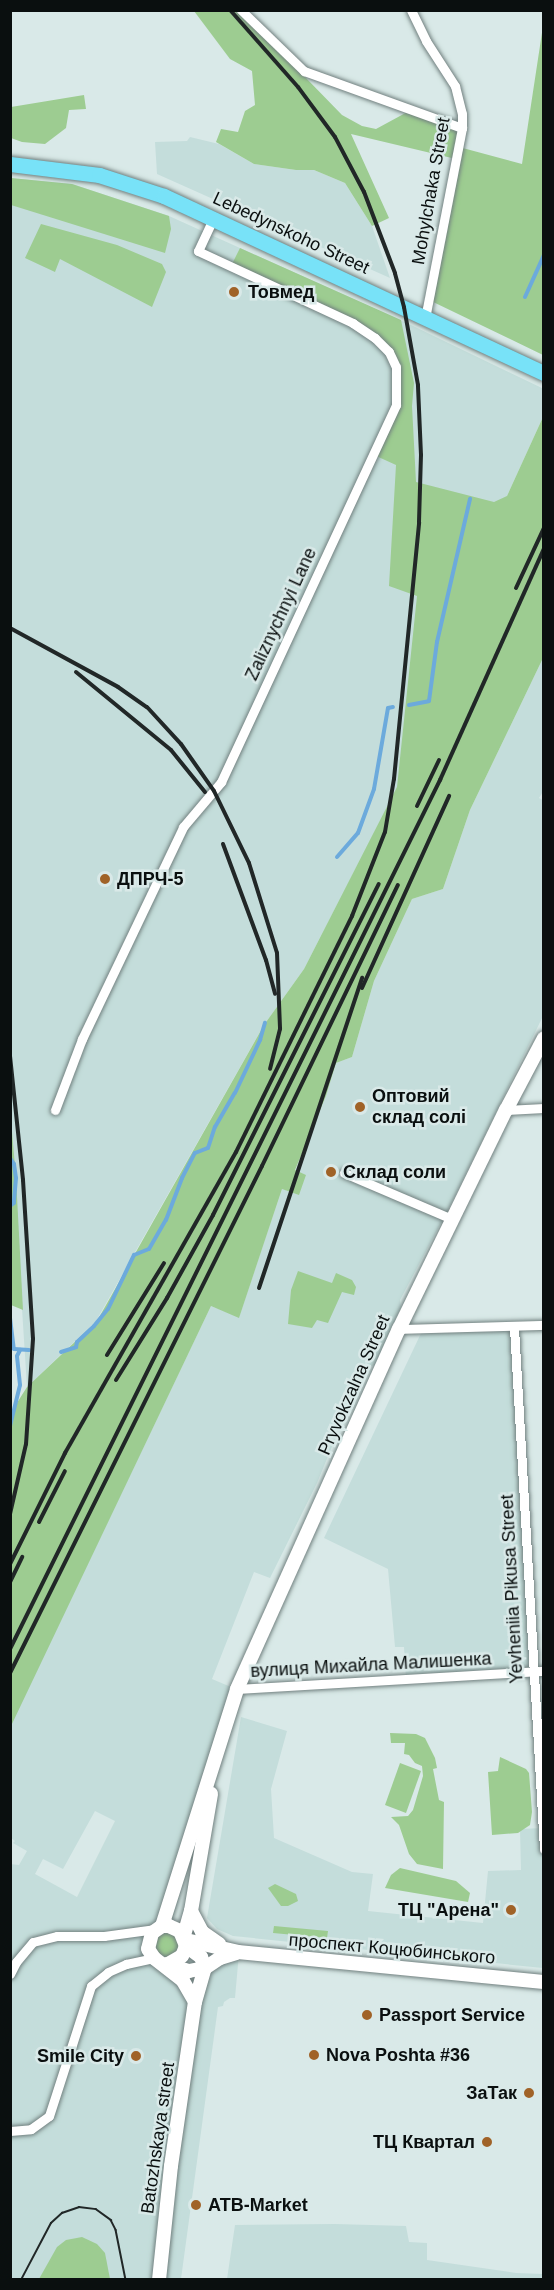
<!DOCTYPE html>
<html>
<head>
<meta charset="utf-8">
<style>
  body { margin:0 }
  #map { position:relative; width:554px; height:2290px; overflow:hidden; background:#d9e9e8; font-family:Arial,sans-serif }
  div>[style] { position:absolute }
  .built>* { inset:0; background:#c4dddb }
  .green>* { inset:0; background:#9dcc91 }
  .round { border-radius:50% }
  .stream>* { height:4px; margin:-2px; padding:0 2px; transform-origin:2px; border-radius:2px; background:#6caadc }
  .roads { filter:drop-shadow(0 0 2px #71807f) drop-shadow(0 0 2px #71807f) }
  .minor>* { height:9px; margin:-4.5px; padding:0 4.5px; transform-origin:4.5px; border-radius:4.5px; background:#fff }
  .secondary>* { height:14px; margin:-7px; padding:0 7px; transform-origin:7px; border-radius:7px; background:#fff }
  .primary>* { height:15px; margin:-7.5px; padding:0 7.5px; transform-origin:7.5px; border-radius:7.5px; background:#78e2f8 }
  .tram>* { height:1.5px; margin:-0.75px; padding:0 0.75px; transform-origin:0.75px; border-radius:0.75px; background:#212727 }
  .rail>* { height:4px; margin:-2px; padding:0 2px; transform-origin:2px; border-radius:2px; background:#212727 }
  .dots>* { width:16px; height:16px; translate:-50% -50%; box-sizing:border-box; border:3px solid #d9e9e8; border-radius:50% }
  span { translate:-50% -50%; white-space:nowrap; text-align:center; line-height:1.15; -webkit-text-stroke:5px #d9e9e8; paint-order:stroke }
  .street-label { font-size:18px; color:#0a0f0f }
  .poi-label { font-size:18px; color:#0a0f0f; font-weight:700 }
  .left { translate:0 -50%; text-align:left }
  .right { translate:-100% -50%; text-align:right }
  .frame { position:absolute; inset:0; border:12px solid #0a0f0f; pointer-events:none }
</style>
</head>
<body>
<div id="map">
  <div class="built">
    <i style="clip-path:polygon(190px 137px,219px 144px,254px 164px,296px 170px,314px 170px,345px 183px,372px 226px,390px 278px,157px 174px,155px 142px,187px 141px)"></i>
    <i style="clip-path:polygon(10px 178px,72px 184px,169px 216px,411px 325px,544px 389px,543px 417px,507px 496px,509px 571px,304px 969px,264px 1025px,96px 1321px,27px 1387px,10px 1120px)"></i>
    <i style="clip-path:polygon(evenodd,543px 658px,544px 790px,539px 798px,544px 801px,543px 1016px,450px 1206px,400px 1300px,401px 1307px,377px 1365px,371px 1366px,354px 1393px,317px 1483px,270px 1578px,254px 1572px,212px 1679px,238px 1690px,168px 1936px,239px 1953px,235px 1998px,230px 1998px,224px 2002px,223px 2006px,218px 2007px,181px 2279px,11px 2279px,10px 1864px,19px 1865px,27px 1851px,13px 1843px,15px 1841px,11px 1838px,10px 1726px,211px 1306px,239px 1317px,282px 1189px,299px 1194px,295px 1171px,326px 1096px,336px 1063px,352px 1057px,374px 981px,412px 899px,443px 889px,470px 810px,543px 658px,95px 1811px,115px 1821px,77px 1897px,35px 1874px,43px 1859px,63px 1869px,95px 1811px)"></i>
    <i style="clip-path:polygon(514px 1327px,534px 1672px,406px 1679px,404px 1647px,395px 1647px,388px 1569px,324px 1538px,423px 1329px)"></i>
    <i style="clip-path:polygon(241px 1717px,287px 1731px,271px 1789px,274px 1838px,352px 1872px,373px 1874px,368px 1911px,483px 1923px,488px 1871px,521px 1870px,520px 1829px,543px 1828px,543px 1968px,233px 1936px,217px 1929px,207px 1918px)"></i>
    <i style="clip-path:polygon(335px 2224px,406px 2226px,409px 2242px,427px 2243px,427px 2260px,516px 2273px,543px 2274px,543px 2279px,227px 2279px,235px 2225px)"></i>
  </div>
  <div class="green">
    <i style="clip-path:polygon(194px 11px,241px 11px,342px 115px,362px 126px,376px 129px,411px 110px,462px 128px,459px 147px,522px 164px,543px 26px,543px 355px,429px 300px,456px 159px,351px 134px,389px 218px,372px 226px,345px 183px,314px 170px,296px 170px,254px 164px,216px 142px,221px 129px,238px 132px,245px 111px,255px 105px,252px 71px,230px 59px)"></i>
    <i style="clip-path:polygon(84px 95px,86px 109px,69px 110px,66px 128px,45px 144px,22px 142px,11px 138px,11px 107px)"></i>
    <i style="clip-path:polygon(11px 178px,72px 184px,169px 216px,171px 229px,165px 253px,11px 205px)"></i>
    <i style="clip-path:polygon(41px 224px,117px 245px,162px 264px,166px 272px,152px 307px,60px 259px,55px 272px,25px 258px)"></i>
    <i style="clip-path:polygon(240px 248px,401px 320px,414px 383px,412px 406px,416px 482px,494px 502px,507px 496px,543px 417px,543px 658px,470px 810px,443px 889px,412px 899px,374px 981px,352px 1057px,336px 1063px,326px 1096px,295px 1170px,306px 1175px,299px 1195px,282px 1189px,239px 1318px,211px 1306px,11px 1726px,10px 1414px,27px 1387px,97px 1321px,264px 1025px,304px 969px,397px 787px,417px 596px,389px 586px,396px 465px,374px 455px,391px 421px,396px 367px,375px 338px,231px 266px)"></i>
    <i style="clip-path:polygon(11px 1120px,16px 1178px,23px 1310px,11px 1305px)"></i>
    <i style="clip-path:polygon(298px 1271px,332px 1283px,336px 1273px,352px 1280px,356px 1287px,354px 1295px,342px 1292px,328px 1323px,317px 1320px,312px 1328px,288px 1324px,291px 1290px)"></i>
    <i style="clip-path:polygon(390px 1733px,416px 1734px,425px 1738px,435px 1758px,437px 1768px,433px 1769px,439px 1800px,444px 1802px,443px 1869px,417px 1864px,409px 1854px,399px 1825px,391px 1817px,408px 1816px,413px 1810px,423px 1776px,422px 1766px,415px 1763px,409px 1755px,404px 1754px,405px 1743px,391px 1743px)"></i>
    <i style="clip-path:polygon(500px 1757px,526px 1769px,529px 1773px,532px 1812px,530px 1825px,518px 1833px,492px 1835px,488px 1772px,498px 1771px)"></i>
    <i style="clip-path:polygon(400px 1763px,421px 1771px,406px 1813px,385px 1805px)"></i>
    <i style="clip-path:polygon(400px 1868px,456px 1881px,470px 1893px,468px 1902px,385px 1888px,391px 1875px)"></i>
    <i style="clip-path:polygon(275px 1884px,296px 1894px,298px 1901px,288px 1906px,281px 1906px,268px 1888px)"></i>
    <i style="clip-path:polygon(274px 1926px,328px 1931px,327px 1938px,273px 1933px)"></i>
    <i class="round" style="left:155px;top:1933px;width:24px;height:24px"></i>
    <i style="clip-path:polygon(82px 2237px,97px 2244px,105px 2253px,110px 2279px,39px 2279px,57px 2247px,66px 2240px)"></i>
  </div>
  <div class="stream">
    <i style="left:525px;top:297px;width:46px;rotate:-65.7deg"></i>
    <i style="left:409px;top:705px;width:20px;rotate:-11deg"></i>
    <i style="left:429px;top:701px;width:60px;rotate:-82.3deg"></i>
    <i style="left:437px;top:642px;width:147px;rotate:-77deg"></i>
    <i style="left:337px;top:857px;width:32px;rotate:-49deg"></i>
    <i style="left:358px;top:833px;width:47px;rotate:-70deg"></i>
    <i style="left:374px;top:789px;width:82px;rotate:-80.2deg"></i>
    <i style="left:388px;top:708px;width:5px;rotate:-11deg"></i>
    <i style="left:10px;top:1158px;width:7px;rotate:56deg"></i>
    <i style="left:14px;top:1164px;width:14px;rotate:82deg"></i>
    <i style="left:16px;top:1178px;width:25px;rotate:95deg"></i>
    <i style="left:14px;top:1203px;width:5px;rotate:143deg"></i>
    <i style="left:10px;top:1281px;width:17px;rotate:90deg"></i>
    <i style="left:10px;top:1318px;width:31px;rotate:83deg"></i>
    <i style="left:14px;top:1349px;width:15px;rotate:4deg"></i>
    <i style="left:61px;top:1352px;width:16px;rotate:-18deg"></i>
    <i style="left:76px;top:1347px;width:5px;rotate:-79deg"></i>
    <i style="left:77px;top:1342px;width:23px;rotate:-43deg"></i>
    <i style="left:94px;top:1326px;width:22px;rotate:-51deg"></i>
    <i style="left:108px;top:1309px;width:60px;rotate:-64.3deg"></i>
    <i style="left:134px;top:1255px;width:16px;rotate:-22deg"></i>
    <i style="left:149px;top:1249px;width:34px;rotate:-60deg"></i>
    <i style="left:166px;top:1220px;width:45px;rotate:-69.1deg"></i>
    <i style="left:182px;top:1178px;width:28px;rotate:-63deg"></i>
    <i style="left:195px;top:1153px;width:14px;rotate:-21deg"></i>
    <i style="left:208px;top:1148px;width:22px;rotate:-72deg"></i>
    <i style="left:215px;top:1127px;width:39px;rotate:-60deg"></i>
    <i style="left:235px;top:1093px;width:59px;rotate:-64.7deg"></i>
    <i style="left:260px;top:1040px;width:18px;rotate:-74deg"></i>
    <i style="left:10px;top:1426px;width:42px;rotate:-76.3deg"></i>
    <i style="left:20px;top:1385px;width:29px;rotate:-96deg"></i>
    <i style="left:17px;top:1356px;width:7px;rotate:-63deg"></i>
  </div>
  <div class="roads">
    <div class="minor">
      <i style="left:241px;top:10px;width:88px;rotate:44.1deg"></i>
      <i style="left:304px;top:71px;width:168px;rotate:19.8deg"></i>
      <i style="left:411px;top:10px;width:34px;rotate:64deg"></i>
      <i style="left:426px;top:41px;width:54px;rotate:57.2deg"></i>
      <i style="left:455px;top:86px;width:29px;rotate:76deg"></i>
      <i style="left:462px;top:114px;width:14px;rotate:90deg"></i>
      <i style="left:462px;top:128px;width:194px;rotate:101deg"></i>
      <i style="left:55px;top:1110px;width:76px;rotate:-69.2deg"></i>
      <i style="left:82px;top:1039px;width:235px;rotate:-64.5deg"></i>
      <i style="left:183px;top:827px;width:59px;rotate:-49.8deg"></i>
      <i style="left:221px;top:782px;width:416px;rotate:-65.1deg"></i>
      <i style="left:396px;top:405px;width:38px;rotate:-90deg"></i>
      <i style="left:396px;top:367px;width:17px;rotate:-115deg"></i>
      <i style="left:389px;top:352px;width:20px;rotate:-135deg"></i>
      <i style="left:375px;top:338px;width:27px;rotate:-146deg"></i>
      <i style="left:353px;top:323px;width:171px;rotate:-155.1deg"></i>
      <i style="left:198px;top:251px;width:38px;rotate:-65deg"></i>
      <i style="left:506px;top:1110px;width:38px;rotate:-3deg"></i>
      <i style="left:344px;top:1173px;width:117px;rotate:23.1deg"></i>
      <i style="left:514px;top:1327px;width:523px;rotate:86.71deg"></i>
      <i style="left:399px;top:1329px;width:145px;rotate:-1.6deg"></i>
      <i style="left:237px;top:1689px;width:308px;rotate:-3.4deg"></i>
      <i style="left:10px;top:1974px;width:13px;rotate:-63deg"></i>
      <i style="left:16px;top:1962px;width:26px;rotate:-50deg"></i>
      <i style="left:33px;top:1942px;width:25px;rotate:-14deg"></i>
      <i style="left:57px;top:1936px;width:47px"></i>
      <i style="left:104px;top:1936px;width:52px;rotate:-7.7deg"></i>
      <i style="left:10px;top:2131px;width:21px;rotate:-5deg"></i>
      <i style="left:31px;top:2129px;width:22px;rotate:-36deg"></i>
      <i style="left:49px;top:2116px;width:137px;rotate:-72.1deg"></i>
      <i style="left:91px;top:1986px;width:22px;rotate:-39deg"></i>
      <i style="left:108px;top:1972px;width:20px;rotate:-24deg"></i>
      <i style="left:126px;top:1964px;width:29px;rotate:-12deg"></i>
    </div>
    <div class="secondary">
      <i style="left:191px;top:1911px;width:24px;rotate:62deg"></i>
      <i style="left:202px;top:1932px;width:21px;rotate:35deg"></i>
      <i style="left:162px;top:1926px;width:249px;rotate:-72.4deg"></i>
      <i style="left:237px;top:1689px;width:395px;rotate:-65.8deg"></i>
      <i style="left:399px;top:1329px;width:244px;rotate:-64deg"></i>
      <i style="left:506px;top:1110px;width:81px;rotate:-62.2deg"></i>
      <i style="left:184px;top:1935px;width:25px;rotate:-74deg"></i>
      <i style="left:191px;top:1911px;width:119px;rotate:-80.3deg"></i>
      <i style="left:186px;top:1940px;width:53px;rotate:13deg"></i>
      <i style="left:238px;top:1952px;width:307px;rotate:5.6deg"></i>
      <i style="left:167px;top:1964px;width:23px;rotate:18deg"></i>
      <i style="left:189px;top:1971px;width:16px;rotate:-11deg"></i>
      <i style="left:205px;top:1968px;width:18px;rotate:-34deg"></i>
      <i style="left:220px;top:1958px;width:17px;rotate:-17deg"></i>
      <i style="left:168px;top:1964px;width:16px;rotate:-30deg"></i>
      <i style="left:182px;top:1956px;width:11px;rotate:-68deg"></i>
      <i style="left:186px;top:1946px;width:16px;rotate:-112deg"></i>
      <i style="left:180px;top:1931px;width:12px;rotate:-156deg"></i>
      <i style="left:169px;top:1926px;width:7px;rotate:180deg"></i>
      <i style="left:162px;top:1926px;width:12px;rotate:145deg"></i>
      <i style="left:152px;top:1933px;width:16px;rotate:104deg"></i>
      <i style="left:148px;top:1949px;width:11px;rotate:56deg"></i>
      <i style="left:154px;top:1958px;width:37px;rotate:38deg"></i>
      <i style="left:183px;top:1981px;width:24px;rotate:60deg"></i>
      <i style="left:159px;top:2280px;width:115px;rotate:-84deg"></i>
      <i style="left:171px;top:2166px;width:166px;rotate:-81.7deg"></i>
      <i style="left:195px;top:2002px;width:35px;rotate:-74deg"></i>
      <i style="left:205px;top:1968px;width:12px;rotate:-110deg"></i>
      <i style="left:201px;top:1957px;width:19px;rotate:-144deg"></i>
    </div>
    <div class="primary">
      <i style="left:10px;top:164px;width:90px;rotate:7deg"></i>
      <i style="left:99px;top:175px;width:68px;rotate:17.9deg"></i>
      <i style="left:164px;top:196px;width:419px;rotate:25deg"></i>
    </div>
  </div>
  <div class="tram">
    <i style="left:21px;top:2280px;width:64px;rotate:-62.2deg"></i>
    <i style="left:51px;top:2223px;width:15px;rotate:-42deg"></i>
    <i style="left:62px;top:2213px;width:18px;rotate:-19deg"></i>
    <i style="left:79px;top:2207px;width:17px;rotate:7deg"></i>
    <i style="left:96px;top:2209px;width:19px;rotate:36deg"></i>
    <i style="left:111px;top:2220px;width:11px;rotate:63deg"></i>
    <i style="left:116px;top:2230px;width:51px;rotate:78.7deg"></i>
  </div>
  <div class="rail">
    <i style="left:516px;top:588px;width:66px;rotate:-65deg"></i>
    <i style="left:10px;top:628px;width:123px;rotate:28.6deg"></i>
    <i style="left:118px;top:687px;width:35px;rotate:35deg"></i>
    <i style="left:147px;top:707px;width:50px;rotate:47.4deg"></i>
    <i style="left:181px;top:744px;width:57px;rotate:54.9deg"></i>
    <i style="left:214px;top:791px;width:80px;rotate:64.1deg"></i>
    <i style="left:249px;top:863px;width:94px;rotate:72.7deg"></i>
    <i style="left:277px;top:953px;width:76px;rotate:87.7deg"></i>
    <i style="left:280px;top:1029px;width:41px;rotate:104deg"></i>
    <i style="left:76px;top:672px;width:123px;rotate:39.4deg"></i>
    <i style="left:171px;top:750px;width:54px;rotate:51deg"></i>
    <i style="left:417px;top:806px;width:51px;rotate:-64.4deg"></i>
    <i style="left:223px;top:844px;width:124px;rotate:69.7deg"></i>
    <i style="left:266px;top:960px;width:35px;rotate:75deg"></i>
    <i style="left:362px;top:988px;width:211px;rotate:-65.6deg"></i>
    <i style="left:10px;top:1056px;width:125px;rotate:84deg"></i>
    <i style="left:23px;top:1180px;width:159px;rotate:86.4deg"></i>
    <i style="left:33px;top:1339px;width:105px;rotate:93.8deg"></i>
    <i style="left:26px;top:1444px;width:72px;rotate:102.9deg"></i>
    <i style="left:259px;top:1288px;width:327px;rotate:-71.6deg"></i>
    <i style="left:107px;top:1355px;width:108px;rotate:-58.2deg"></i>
    <i style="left:116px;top:1380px;width:97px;rotate:-58.1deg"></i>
    <i style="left:167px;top:1298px;width:95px;rotate:-61deg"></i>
    <i style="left:213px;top:1215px;width:370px;rotate:-63.4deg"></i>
    <i style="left:39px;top:1522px;width:57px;rotate:-63deg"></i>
    <i style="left:10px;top:1564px;width:124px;rotate:-63.6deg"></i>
    <i style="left:65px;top:1453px;width:346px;rotate:-60.4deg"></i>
    <i style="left:236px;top:1152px;width:263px;rotate:-63.8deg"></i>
    <i style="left:352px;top:916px;width:90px;rotate:-68.6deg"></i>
    <i style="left:385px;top:832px;width:54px;rotate:-80.4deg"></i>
    <i style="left:394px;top:779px;width:258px;rotate:-84.4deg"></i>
    <i style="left:419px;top:522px;width:67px;rotate:-88.3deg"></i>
    <i style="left:421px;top:455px;width:70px;rotate:-92.5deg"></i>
    <i style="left:418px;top:385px;width:79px;rotate:-100.2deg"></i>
    <i style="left:404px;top:307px;width:35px;rotate:-105deg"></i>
    <i style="left:395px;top:273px;width:87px;rotate:-110.9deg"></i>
    <i style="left:364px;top:192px;width:62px;rotate:-117.8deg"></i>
    <i style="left:335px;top:137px;width:62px;rotate:-126.5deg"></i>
    <i style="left:298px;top:87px;width:103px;rotate:-131.4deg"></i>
    <i style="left:10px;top:1582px;width:28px;rotate:-64deg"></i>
    <i style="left:10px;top:1649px;width:970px;rotate:-63.67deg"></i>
    <i style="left:440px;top:780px;width:253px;rotate:-65.8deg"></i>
    <i style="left:10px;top:1673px;width:566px;rotate:-63.57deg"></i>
    <i style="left:262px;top:1166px;width:312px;rotate:-64.2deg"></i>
  </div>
  <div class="dots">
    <i style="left:234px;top:292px;background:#a06227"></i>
    <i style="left:105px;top:879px;background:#a06227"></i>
    <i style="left:360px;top:1107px;background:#a06227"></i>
    <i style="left:331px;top:1172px;background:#a06227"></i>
    <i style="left:511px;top:1910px;background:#a06227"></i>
    <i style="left:367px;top:2015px;background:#a06227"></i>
    <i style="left:314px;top:2055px;background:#a06227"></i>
    <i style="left:136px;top:2056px;background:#a06227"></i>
    <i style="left:529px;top:2093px;background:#a06227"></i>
    <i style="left:487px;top:2142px;background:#a06227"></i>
    <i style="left:196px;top:2205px;background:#a06227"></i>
  </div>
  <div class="street-label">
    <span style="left:431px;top:191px;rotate:-80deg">Mohylchaka Street</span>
    <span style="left:291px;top:233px;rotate:25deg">Lebedynskoho Street</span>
    <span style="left:281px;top:614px;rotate:-65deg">Zaliznychnyi Lane</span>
    <span style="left:354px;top:1385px;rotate:-66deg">Pryvokzalna Street</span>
    <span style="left:512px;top:1589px;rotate:-93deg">Yevheniia Pikusa Street</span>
    <span style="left:371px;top:1665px;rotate:-3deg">вулиця Михайла Малишенка</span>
    <span style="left:392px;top:1949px;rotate:5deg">проспект Коцюбинського</span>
    <span style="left:158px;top:2138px;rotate:-82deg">Batozhskaya street</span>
  </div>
  <div class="poi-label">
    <span class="left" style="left:248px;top:292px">Товмед</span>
    <span class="left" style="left:117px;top:879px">ДПРЧ-5</span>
    <span class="left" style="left:372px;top:1107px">Оптовий<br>склад солі</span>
    <span class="left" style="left:343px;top:1172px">Склад соли</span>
    <span class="right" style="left:499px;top:1910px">ТЦ "Арена"</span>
    <span class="left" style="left:379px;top:2015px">Passport Service</span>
    <span class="left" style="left:326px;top:2055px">Nova Poshta #36</span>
    <span class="right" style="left:124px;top:2056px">Smile City</span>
    <span class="right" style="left:517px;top:2093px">ЗаТак</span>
    <span class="right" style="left:475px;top:2142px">ТЦ Квартал</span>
    <span class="left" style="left:208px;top:2205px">ATB-Market</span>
  </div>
  <div class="frame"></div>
</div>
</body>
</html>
